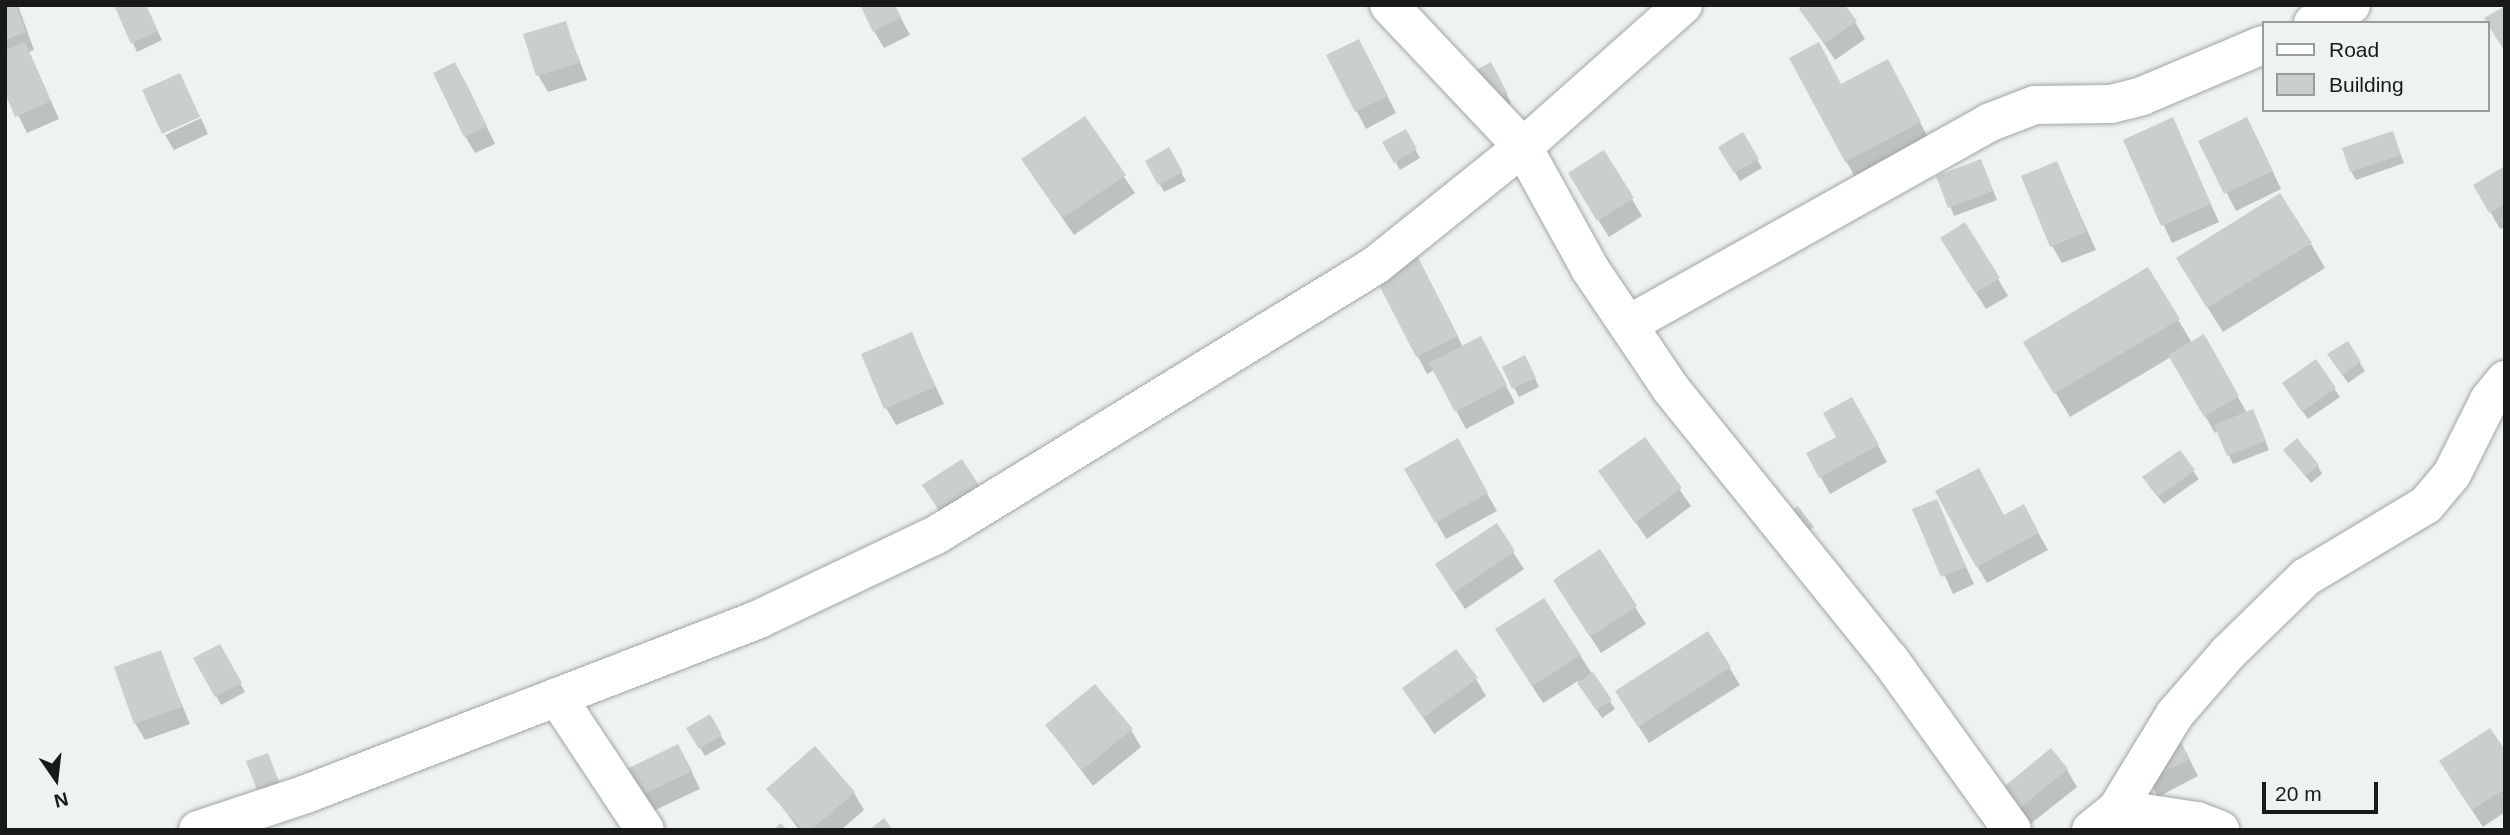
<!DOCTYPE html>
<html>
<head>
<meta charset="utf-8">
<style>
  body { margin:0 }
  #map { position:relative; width:2510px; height:835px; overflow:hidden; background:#edf2f2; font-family:Arial,sans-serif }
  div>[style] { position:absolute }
  .shadow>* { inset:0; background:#0003 }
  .building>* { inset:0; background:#cacece }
  .roads { filter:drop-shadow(0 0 2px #a1a5a5) drop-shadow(0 0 2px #a1a5a5) }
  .minor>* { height:38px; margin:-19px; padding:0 19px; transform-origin:19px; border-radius:19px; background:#fff }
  span { translate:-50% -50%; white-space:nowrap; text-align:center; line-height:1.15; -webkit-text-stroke:5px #edf2f2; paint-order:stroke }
  .frame { position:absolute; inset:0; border:7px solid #181a1a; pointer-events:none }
  .legend { position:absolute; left:2262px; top:21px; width:228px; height:91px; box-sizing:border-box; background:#edf2f2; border:2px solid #989c9c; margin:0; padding:9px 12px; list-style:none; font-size:21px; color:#181a1a }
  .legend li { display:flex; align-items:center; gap:14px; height:35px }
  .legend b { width:35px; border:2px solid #989c9c }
  .north { position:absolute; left:21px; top:744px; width:70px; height:70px; -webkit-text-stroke:5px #edf2f2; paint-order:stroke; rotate:166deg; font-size:19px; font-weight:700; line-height:28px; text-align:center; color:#181a1a }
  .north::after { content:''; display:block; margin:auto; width:24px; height:32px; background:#181a1a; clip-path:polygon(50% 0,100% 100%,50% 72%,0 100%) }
  .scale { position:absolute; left:2262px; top:782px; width:116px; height:32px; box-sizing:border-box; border:4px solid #181a1a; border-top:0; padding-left:9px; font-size:21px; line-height:24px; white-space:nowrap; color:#181a1a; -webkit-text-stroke:5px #edf2f2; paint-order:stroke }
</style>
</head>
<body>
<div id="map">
  <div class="shadow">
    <i style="clip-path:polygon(5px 5px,18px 5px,34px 50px,29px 52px,59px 119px,27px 133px,5px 89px)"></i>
    <i style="clip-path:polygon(115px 5px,145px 5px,162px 40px,137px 52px)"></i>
    <i style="clip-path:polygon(894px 5px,910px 35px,884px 48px,874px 31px)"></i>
    <i style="clip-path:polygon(1801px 9px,1855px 22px,1865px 39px,1835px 60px)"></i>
    <i style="clip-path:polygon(565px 23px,587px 80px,548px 92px,538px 75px)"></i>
    <i style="clip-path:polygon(1328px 56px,1368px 58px,1396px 113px,1366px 129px)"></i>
    <i style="clip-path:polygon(1490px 64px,1511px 103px,1489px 115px)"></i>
    <i style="clip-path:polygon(465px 81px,495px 144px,475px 153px,465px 136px)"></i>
    <i style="clip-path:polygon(1841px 86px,1901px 86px,1933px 147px,1860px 186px,1846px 161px)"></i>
    <i style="clip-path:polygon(201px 118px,208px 134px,174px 150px,165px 135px)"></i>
    <i style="clip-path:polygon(1084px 118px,1135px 193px,1074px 235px,1033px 176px)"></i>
    <i style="clip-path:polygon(2172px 120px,2219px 222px,2172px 243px,2125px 141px)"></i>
    <i style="clip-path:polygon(1405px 131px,1420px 158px,1400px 170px,1385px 143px)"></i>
    <i style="clip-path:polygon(2392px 133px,2404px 163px,2356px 180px,2351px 171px)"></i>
    <i style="clip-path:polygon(1743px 135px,1762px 168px,1740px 181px,1721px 148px)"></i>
    <i style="clip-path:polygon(2256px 136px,2281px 189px,2236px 211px,2200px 141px)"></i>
    <i style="clip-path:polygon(1168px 150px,1186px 181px,1164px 192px,1147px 161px)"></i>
    <i style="clip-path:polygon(2057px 163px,2096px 250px,2062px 263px,2052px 246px)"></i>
    <i style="clip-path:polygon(2505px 168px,2505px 227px,2500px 229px,2475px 185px)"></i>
    <i style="clip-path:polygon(1985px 170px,1997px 200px,1954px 216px,1939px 178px)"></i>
    <i style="clip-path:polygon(1580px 191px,1632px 199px,1642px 216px,1609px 237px)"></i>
    <i style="clip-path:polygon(2311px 244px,2325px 268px,2223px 332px,2192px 283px)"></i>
    <i style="clip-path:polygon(1952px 255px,1998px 279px,2008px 296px,1986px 309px)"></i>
    <i style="clip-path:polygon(2148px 269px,2192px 343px,2203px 336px,2247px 413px,2257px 420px,2269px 450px,2233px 464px,2218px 431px,2215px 433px,2171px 357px,2070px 417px,2040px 367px)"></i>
    <i style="clip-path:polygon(1427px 277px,1463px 347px,1490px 355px,1515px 403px,1466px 429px,1434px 370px,1427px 374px,1378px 280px)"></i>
    <i style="clip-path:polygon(911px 334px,944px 404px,896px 425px,886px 408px)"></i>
    <i style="clip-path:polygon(2347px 344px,2365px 371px,2348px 383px,2334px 363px)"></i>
    <i style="clip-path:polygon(2315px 362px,2340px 397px,2308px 419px,2289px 392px)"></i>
    <i style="clip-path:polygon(1529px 366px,1539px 387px,1519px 397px,1504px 368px)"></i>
    <i style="clip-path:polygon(1852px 399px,1887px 462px,1830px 494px,1808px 454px,1839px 437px)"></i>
    <i style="clip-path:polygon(1644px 439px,1691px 506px,1647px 539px,1600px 471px)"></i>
    <i style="clip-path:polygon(1457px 441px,1497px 511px,1446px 539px,1406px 469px)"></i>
    <i style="clip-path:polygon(2285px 450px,2318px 466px,2322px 474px,2311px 483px)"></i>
    <i style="clip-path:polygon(2179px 452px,2199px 479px,2164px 504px,2149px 486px)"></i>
    <i style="clip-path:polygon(1936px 501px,1974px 584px,1953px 594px,1915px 510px)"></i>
    <i style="clip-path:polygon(2023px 506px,2048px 550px,1987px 583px,1977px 566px,2004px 517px)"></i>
    <i style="clip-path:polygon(1496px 526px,1524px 569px,1465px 609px,1447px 582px)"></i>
    <i style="clip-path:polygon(1599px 551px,1646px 624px,1601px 653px,1565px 598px)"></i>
    <i style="clip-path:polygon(1544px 600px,1615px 709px,1602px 718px,1578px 681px,1543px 703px,1507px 647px)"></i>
    <i style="clip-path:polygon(1708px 633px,1740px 685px,1649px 743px,1627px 708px)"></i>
    <i style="clip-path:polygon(220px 646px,245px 692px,221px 705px,196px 659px)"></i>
    <i style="clip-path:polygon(160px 652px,190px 724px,145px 740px,135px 723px)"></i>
    <i style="clip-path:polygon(1476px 679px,1486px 696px,1434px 734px,1404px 689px)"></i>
    <i style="clip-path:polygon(709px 717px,726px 744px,705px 756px,689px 729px)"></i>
    <i style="clip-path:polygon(1047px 725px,1131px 730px,1141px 747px,1093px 786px)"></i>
    <i style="clip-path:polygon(2183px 747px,2198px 776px,2158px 797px,2148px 780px)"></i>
    <i style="clip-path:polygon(2505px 753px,2505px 812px,2483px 827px,2451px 779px)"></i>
    <i style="clip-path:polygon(688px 764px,700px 789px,651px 812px,641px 795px)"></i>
    <i style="clip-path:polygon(2067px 770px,2077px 787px,2023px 830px,2000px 792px)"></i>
    <i style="clip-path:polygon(769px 789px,854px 793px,864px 810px,841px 830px,799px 830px)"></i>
  </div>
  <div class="building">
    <i style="clip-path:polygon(5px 5px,16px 5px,26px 32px,5px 40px)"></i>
    <i style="clip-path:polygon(114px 5px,146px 5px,158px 31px,131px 44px)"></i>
    <i style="clip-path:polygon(860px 5px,895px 5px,901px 17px,873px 32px)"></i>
    <i style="clip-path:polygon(1804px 5px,1845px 5px,1857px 21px,1824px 44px,1799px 9px)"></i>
    <i style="clip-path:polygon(2505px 6px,2505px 52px,2484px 18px)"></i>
    <i style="clip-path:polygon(566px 21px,579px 63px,536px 76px,523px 34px)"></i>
    <i style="clip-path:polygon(1359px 39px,1388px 96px,1355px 112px,1326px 55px)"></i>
    <i style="clip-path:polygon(25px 42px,51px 101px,15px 117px,5px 93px,5px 50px)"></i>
    <i style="clip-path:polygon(1819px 42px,1841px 84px,1888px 59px,1921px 122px,1845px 162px,1789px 58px)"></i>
    <i style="clip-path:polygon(455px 62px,487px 126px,464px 137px,433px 73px)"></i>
    <i style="clip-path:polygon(1491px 62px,1508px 94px,1482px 107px,1465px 76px)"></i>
    <i style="clip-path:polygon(180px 73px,200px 117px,162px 134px,142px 90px)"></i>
    <i style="clip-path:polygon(1085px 116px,1126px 175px,1063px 218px,1021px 159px)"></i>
    <i style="clip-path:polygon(2173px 117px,2211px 204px,2161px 226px,2123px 140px)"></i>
    <i style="clip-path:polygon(2247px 117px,2273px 171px,2224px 194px,2198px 141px)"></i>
    <i style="clip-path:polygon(1406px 129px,1417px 149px,1394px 163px,1382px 142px)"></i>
    <i style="clip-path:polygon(2393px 131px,2401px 155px,2350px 172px,2342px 148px)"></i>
    <i style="clip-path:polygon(1743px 132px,1759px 159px,1734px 173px,1718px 147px)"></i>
    <i style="clip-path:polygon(1169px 147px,1183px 172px,1158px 185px,1145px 161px)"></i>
    <i style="clip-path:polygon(1604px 150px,1634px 198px,1597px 221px,1568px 173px)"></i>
    <i style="clip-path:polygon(1981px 159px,1993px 191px,1948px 208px,1936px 176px)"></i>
    <i style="clip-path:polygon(2057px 161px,2087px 232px,2050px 247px,2021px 176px)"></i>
    <i style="clip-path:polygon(2505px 166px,2505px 204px,2489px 213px,2473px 185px)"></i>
    <i style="clip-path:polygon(2280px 193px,2312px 243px,2207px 308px,2176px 258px)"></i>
    <i style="clip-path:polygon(1965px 222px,2000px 278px,1975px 293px,1940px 238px)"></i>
    <i style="clip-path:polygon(1418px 257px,1458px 336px,1416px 357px,1376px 279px)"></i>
    <i style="clip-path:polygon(2148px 267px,2180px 319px,2054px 394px,2023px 342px)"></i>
    <i style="clip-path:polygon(912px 332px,935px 387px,884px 409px,861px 354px)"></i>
    <i style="clip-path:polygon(2204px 334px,2239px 396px,2204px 417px,2168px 355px)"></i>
    <i style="clip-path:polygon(1481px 336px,1507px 385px,1455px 412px,1429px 363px)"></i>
    <i style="clip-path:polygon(2348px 341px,2361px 362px,2342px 375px,2327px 354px)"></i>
    <i style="clip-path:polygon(1525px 355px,1536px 378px,1512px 389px,1502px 367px)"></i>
    <i style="clip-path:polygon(2316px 359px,2336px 388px,2302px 412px,2282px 383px)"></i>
    <i style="clip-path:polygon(1852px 397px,1879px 445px,1819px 478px,1806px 453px,1836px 437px,1823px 413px)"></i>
    <i style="clip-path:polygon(2253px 409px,2266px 441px,2227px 456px,2214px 425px)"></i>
    <i style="clip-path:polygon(1645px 437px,1682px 488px,1635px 523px,1598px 471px)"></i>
    <i style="clip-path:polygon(1458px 438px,1488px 493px,1435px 523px,1404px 469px)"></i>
    <i style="clip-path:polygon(2297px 438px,2319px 465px,2305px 476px,2283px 450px)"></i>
    <i style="clip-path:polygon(2180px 450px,2195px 470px,2158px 497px,2142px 477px)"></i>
    <i style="clip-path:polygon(962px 459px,980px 487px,940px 512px,922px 485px)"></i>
    <i style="clip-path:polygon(1979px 468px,2004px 515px,2024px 504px,2039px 533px,1976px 567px,1935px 491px)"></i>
    <i style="clip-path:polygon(1937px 499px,1966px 567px,1941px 577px,1912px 509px)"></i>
    <i style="clip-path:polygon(1798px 506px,1814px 527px,1790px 545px,1774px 523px)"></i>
    <i style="clip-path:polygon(1497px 523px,1515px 551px,1454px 593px,1435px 564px)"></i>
    <i style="clip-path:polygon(1600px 549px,1637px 606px,1590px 637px,1553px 580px)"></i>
    <i style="clip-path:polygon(1544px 598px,1581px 655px,1532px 686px,1495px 629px)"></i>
    <i style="clip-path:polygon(1708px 631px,1731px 667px,1638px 727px,1615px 691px)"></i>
    <i style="clip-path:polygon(220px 644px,242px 683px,215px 697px,193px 658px)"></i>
    <i style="clip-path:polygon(1456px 649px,1478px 678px,1423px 718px,1402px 688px)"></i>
    <i style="clip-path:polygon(161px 650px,182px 707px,134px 724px,114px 667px)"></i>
    <i style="clip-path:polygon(1593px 672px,1612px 700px,1596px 710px,1577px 683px)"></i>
    <i style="clip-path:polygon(1095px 684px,1133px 729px,1082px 770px,1045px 725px)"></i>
    <i style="clip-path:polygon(710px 714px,722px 735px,699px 749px,686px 728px)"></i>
    <i style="clip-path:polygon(2173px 727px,2190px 759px,2146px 781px,2130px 750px)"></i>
    <i style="clip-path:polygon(2490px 728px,2505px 750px,2505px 789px,2472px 810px,2439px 761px)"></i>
    <i style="clip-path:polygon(678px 744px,692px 771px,640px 796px,627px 769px)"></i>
    <i style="clip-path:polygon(815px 746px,855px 792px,811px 830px,802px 830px,766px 789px)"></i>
    <i style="clip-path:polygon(2051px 748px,2068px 769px,2010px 816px,2000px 790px)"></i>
    <i style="clip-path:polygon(268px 753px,282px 790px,260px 798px,246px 761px)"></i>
    <i style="clip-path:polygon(884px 818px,893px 830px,869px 830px)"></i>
    <i style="clip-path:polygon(781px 823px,787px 830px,773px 830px)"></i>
  </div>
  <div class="roads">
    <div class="minor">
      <i style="left:1389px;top:5px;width:195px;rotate:46.7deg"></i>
      <i style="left:1523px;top:147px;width:139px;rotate:61.2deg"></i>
      <i style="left:1590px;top:269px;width:145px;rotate:56deg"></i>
      <i style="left:1671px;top:389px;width:348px;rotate:51.1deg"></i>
      <i style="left:1890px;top:660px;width:209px;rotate:54.3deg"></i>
      <i style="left:2313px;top:23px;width:42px;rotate:-25.3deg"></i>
      <i style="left:1629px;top:324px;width:411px;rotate:-29.2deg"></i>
      <i style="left:1988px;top:123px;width:50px;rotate:-21deg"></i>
      <i style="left:2035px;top:105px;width:76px;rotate:-0.8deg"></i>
      <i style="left:2111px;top:104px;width:32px;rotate:-14deg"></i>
      <i style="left:2142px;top:96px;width:131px;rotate:-22.9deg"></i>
      <i style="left:557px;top:697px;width:159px;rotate:56.5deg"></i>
      <i style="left:2117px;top:809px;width:81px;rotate:8.5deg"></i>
      <i style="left:2197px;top:821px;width:25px;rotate:21deg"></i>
      <i style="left:198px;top:830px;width:114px;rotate:-18.4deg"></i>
      <i style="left:306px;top:794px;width:486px;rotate:-21.1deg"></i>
      <i style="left:759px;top:619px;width:196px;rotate:-25.4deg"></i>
      <i style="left:936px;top:535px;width:516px;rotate:-31.53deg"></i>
      <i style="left:1376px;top:265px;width:189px;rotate:-38.8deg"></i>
      <i style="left:1523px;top:147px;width:214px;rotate:-41.6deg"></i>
      <i style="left:2091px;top:830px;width:33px;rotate:-39deg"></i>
      <i style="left:2117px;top:809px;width:111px;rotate:-58.6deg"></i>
      <i style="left:2175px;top:714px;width:81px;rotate:-49deg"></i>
      <i style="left:2228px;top:653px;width:109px;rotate:-44.3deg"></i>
      <i style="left:2306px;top:577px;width:140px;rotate:-31deg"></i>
      <i style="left:2426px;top:505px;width:40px;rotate:-50deg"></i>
      <i style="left:2452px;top:474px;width:83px;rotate:-63.4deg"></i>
      <i style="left:2489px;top:400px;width:26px;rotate:-51deg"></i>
    </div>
  </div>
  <div class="frame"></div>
  <ul class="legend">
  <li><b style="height:9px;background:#fff"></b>Road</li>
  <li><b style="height:19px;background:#cacece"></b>Building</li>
  </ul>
  <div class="north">N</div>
  <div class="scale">20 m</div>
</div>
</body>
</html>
